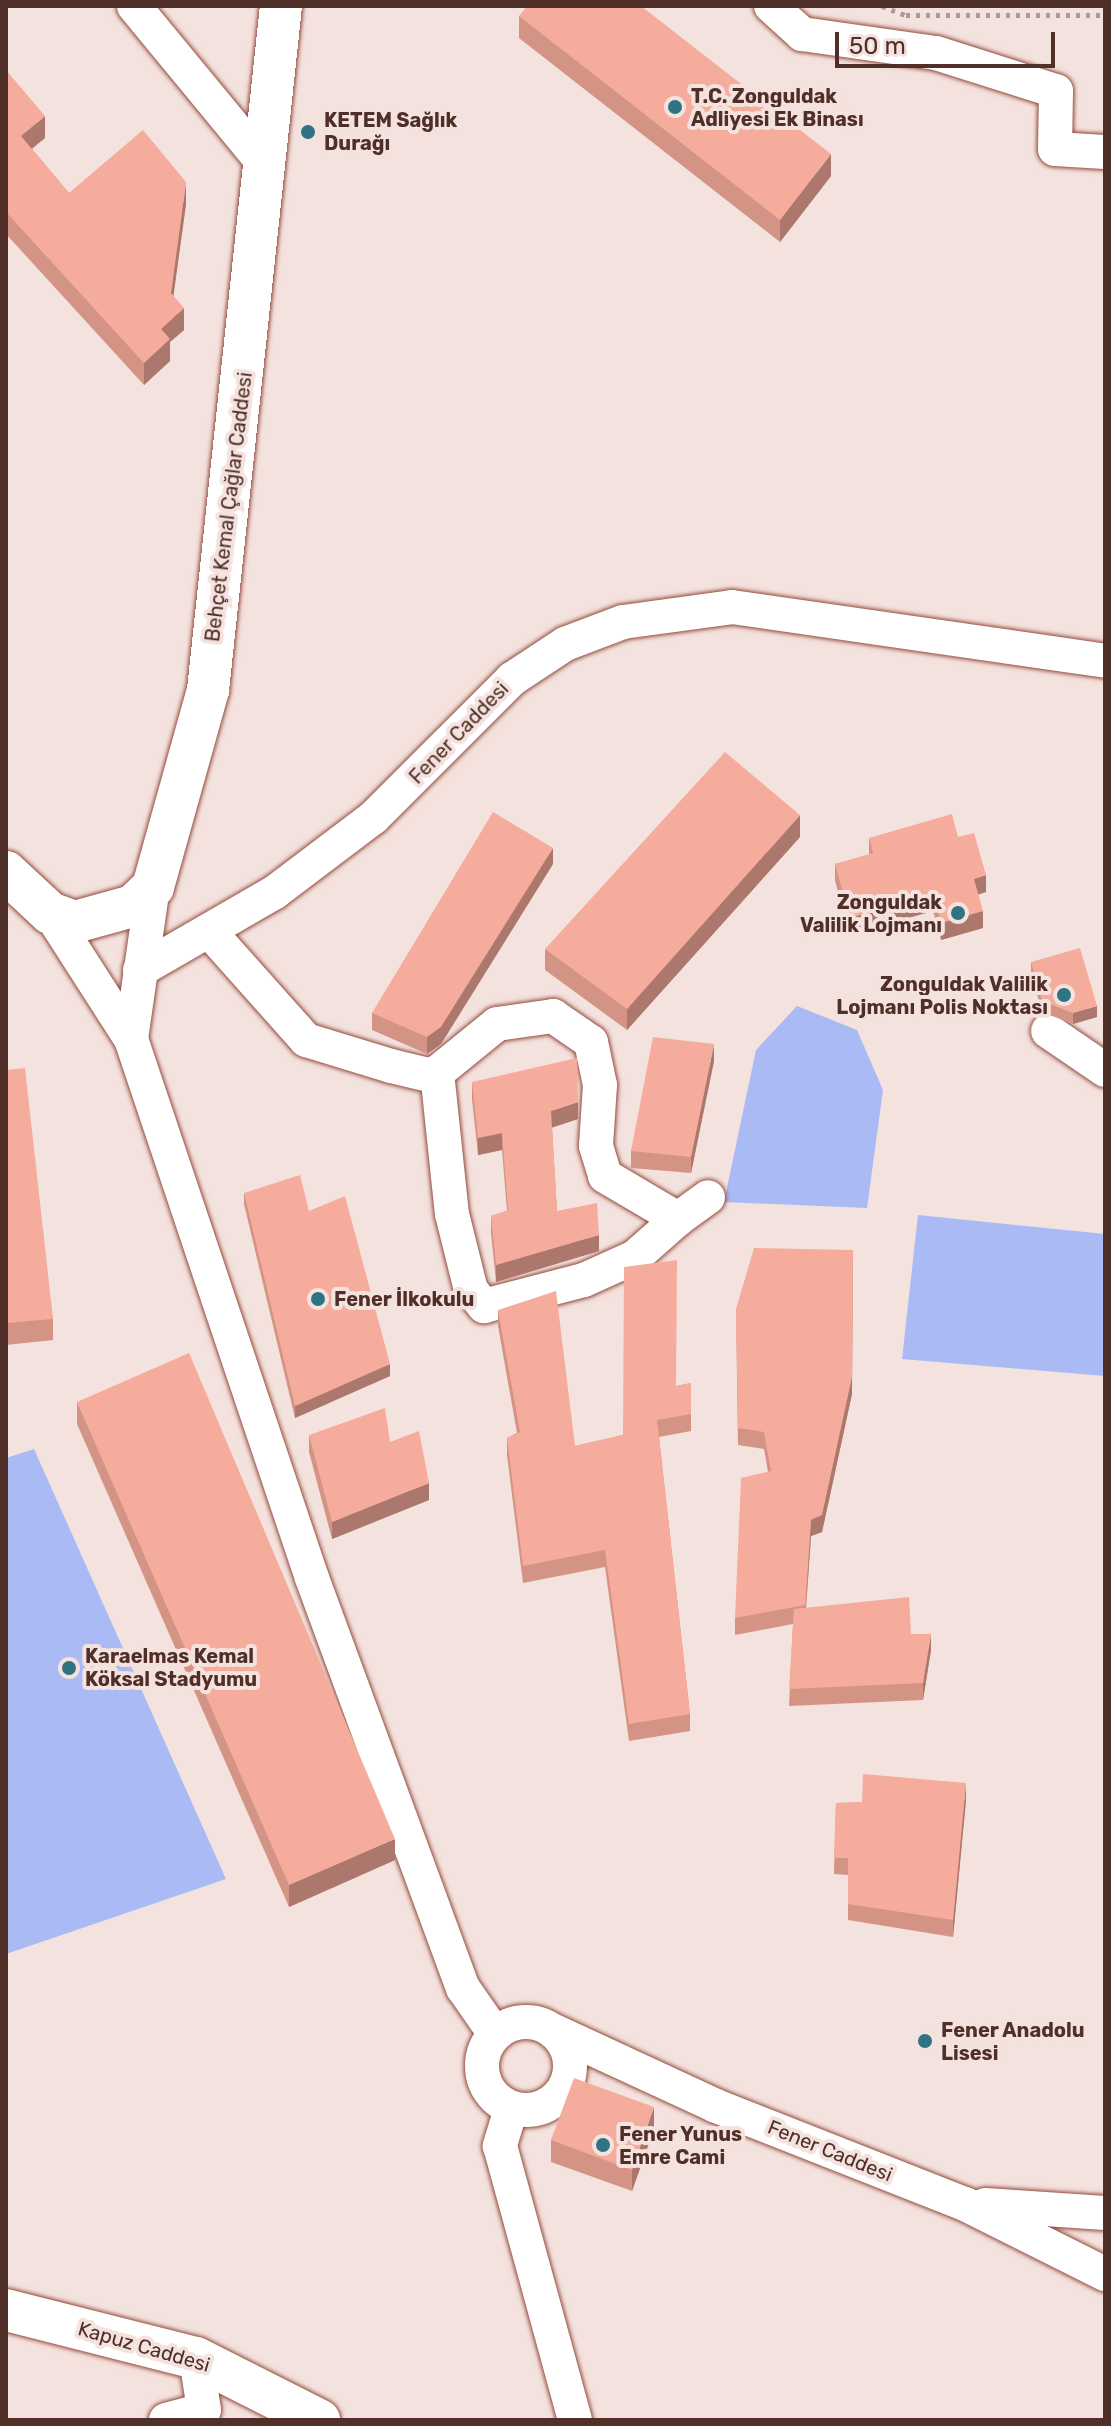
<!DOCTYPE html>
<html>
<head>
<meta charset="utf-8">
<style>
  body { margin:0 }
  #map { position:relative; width:1111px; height:2426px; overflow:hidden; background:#f4e2de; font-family:Rubik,sans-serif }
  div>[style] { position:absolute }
  .green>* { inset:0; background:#aabaf5 }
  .path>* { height:5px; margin-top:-2.5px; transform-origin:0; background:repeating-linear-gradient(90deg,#b19993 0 4px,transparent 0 10px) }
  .roads { filter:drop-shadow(0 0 2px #944b3c) drop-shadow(0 0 2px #944b3c) }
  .minor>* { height:34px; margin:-17px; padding:0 17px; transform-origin:17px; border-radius:17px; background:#fff }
  .minor>.ring { margin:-17px; padding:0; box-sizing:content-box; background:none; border:34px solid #fff; border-radius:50% }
  .major>* { height:42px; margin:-21px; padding:0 21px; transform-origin:21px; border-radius:21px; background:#fff }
  .wall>* { inset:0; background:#d39486 }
  .shaded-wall>* { inset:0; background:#ac786d }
  .building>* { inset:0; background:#f5ac9c }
  .dots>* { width:22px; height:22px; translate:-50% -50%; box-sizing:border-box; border:4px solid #f4e2de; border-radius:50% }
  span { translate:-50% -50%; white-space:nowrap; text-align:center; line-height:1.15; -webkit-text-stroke:8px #f4e2de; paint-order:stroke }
  .poi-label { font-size:20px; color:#502f28; font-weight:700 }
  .left { translate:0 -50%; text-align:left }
  .right { translate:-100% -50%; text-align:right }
  .street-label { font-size:20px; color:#502f28 }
  .frame { position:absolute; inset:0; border:8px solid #502f28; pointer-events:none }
  .scale { position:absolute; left:835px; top:32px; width:220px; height:36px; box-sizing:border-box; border:4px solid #502f28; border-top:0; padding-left:10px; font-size:24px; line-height:28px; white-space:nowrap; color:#502f28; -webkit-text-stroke:6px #f4e2de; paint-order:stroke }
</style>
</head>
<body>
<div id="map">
  <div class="green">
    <i style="clip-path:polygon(797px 1006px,857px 1030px,883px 1090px,867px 1208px,724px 1202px,756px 1050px)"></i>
    <i style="clip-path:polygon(918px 1215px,1105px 1234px,1105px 1376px,902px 1359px)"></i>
    <i style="clip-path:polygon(34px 1449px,226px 1879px,6px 1954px,6px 1458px)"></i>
  </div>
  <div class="path">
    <i style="left:882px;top:6px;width:26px;rotate:21deg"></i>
    <i style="left:906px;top:15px;width:199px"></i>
  </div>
  <div class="roads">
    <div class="minor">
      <i style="left:134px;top:6px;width:198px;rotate:50.5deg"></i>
      <i style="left:771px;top:6px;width:42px;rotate:42.1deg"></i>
      <i style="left:802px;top:34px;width:135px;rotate:8.1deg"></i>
      <i style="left:936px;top:53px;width:126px;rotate:17.6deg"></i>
      <i style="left:1056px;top:91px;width:58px;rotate:91deg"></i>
      <i style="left:1055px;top:149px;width:50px;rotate:3.4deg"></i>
      <i style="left:50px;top:913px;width:150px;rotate:57.3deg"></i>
      <i style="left:131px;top:1039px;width:569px;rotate:71.44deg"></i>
      <i style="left:312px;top:1578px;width:437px;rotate:69.8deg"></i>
      <i style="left:463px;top:1988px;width:56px;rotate:55.2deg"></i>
      <i style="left:209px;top:931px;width:146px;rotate:48.3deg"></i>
      <i style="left:306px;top:1040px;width:89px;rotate:17deg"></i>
      <i style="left:391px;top:1066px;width:43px;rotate:13.4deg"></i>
      <i style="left:433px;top:1076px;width:82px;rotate:-39.1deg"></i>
      <i style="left:497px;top:1024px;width:57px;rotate:-8.1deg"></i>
      <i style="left:553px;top:1016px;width:46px;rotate:34.4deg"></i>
      <i style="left:591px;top:1042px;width:44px;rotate:78.2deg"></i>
      <i style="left:600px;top:1085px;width:61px;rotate:93.8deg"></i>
      <i style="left:596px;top:1146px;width:31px;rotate:73deg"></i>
      <i style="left:605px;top:1176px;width:85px;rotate:30.5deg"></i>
      <i style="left:678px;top:1219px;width:37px;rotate:-36deg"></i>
      <i style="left:140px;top:970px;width:156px;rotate:-30deg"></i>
      <i style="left:275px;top:892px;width:123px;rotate:-37.1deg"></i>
      <i style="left:373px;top:818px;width:197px;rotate:-45deg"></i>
      <i style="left:512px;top:679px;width:64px;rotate:-33.4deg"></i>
      <i style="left:565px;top:644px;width:62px;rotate:-20.8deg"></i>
      <i style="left:623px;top:622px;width:110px;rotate:-7.8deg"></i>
      <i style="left:732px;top:607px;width:377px;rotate:8.2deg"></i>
      <i style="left:1048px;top:1031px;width:69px;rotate:34.4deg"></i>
      <i style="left:131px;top:1039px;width:154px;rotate:-81.8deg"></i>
      <i style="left:437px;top:1072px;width:143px;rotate:84deg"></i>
      <i style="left:452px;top:1214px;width:78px;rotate:76deg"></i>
      <i style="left:471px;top:1290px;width:21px;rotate:51deg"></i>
      <i style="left:484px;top:1306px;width:103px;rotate:-14.6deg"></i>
      <i style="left:584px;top:1280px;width:56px;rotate:-24.3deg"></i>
      <i style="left:635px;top:1257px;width:57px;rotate:-41.5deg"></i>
      <i class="ring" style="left:482px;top:2022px;width:54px;height:54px"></i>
      <i style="left:554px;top:2031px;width:179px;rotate:24.8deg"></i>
      <i style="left:716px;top:2106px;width:268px;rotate:21.5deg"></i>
      <i style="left:965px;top:2204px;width:157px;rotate:26.6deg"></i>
      <i style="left:511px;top:2109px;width:39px;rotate:107deg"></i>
      <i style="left:500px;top:2146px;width:284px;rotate:74.7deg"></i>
      <i style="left:985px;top:2205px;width:120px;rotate:3.8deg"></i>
      <i style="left:166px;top:2420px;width:39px;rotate:-15deg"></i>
      <i style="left:204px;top:2410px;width:53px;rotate:-98.7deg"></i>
    </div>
    <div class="major">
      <i style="left:6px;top:872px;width:60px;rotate:43deg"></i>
      <i style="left:50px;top:913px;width:27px;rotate:20deg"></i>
      <i style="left:75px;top:922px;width:60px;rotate:-15.4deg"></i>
      <i style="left:133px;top:906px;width:28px;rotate:-44deg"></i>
      <i style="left:153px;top:887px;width:205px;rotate:-74.4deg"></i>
      <i style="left:208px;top:690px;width:688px;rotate:-83.91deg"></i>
      <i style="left:6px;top:2310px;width:196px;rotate:14.2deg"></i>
      <i style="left:196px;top:2358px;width:138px;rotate:26.8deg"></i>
    </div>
  </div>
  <div class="wall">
    <i style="clip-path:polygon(519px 16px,831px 176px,780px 242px,519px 38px)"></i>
    <i style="clip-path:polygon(6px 70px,45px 138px,32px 149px,69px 193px,186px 204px,173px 296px,184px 330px,170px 342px,170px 361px,144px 385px,6px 234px)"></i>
    <i style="clip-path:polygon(800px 837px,627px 1030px,545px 970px,545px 949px)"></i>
    <i style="clip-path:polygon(958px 837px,986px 892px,978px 894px,983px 928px,941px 940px,933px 911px,850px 934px,835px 881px,835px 864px,869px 855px,869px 838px)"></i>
    <i style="clip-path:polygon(553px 864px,441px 1044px,427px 1054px,372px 1030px,372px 1013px)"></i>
    <i style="clip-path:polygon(1031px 962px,1097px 1017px,1073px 1024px,1042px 1012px,1031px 973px)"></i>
    <i style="clip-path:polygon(714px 1061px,691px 1173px,631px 1168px,631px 1151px)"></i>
    <i style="clip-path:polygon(6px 1070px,53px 1319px,53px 1340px,6px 1345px)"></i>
    <i style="clip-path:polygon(472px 1082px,578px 1119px,552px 1127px,557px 1211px,599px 1251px,496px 1282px,491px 1233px,491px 1216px,507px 1211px,502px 1150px,478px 1155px,472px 1099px)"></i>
    <i style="clip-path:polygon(244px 1193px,309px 1211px,390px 1376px,295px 1418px,244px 1204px)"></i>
    <i style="clip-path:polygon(736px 1309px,852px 1394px,822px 1532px,811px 1536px,806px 1608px,911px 1634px,931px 1650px,923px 1700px,789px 1706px,793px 1624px,735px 1635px,735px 1618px,768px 1472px,764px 1449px,738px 1445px)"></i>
    <i style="clip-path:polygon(498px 1310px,575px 1446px,623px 1435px,676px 1386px,691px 1383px,691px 1431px,659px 1437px,690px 1714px,690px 1731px,629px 1741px,605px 1567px,523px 1583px,507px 1455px,507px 1438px,517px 1433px,498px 1326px)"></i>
    <i style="clip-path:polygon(77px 1402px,395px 1860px,289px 1907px,77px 1424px)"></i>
    <i style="clip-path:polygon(309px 1435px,429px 1500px,332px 1539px,309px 1452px)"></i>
    <i style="clip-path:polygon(966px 1800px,953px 1937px,848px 1920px,848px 1875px,834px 1874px,836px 1803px)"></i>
    <i style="clip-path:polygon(654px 2129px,632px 2191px,551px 2162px,551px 2140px)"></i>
  </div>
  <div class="shaded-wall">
    <i style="clip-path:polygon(45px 116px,45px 138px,21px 157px,21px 136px)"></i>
    <i style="clip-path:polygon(831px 154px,831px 176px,780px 242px,780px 220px)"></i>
    <i style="clip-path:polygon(186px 182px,186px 204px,171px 314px,171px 293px)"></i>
    <i style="clip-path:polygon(184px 308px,184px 330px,170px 342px,170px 361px,144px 385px,144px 363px,161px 329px)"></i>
    <i style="clip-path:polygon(800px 815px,800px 837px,627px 1030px,627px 1009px)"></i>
    <i style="clip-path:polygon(553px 848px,553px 864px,441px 1044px,427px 1054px,427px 1037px)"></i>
    <i style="clip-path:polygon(986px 875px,986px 892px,974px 896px,974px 879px)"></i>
    <i style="clip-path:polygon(933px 894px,933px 911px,850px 934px,850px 918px)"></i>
    <i style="clip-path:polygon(983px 911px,983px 928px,941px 940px,941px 923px)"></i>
    <i style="clip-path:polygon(1097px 1006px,1097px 1017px,1073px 1024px,1073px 1013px)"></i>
    <i style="clip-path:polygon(714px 1044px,714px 1061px,691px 1173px,691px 1157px)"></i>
    <i style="clip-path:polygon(578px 1102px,578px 1119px,551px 1128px,551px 1111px)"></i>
    <i style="clip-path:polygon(502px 1133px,502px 1150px,478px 1155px,478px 1138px)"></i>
    <i style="clip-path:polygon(599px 1235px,599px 1251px,496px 1282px,496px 1265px)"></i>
    <i style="clip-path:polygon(853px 1250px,852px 1394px,822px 1532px,811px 1536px,805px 1622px,811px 1520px)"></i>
    <i style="clip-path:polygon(390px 1364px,390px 1376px,295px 1418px,295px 1406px)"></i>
    <i style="clip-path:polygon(429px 1483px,429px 1500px,332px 1539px,332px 1522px)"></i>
    <i style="clip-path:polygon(931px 1634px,931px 1650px,923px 1700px,923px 1683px)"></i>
    <i style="clip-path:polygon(966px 1783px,966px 1800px,953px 1937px,953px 1920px)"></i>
    <i style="clip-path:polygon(395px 1839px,395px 1860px,289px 1907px,289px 1885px)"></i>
    <i style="clip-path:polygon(654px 2107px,654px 2129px,632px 2191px,632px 2170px)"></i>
  </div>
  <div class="building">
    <i style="clip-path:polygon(527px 6px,641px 6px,831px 154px,780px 220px,519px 16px)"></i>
    <i style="clip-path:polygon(6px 70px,45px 116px,21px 136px,69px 193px,143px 130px,186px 182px,171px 293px,184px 308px,161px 329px,170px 339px,144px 363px,6px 212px)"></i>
    <i style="clip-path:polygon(725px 752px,800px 815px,627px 1009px,545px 949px)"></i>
    <i style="clip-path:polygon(493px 812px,553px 848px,441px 1027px,427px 1037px,372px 1013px)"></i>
    <i style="clip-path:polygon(952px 814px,958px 837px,974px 833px,986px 875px,974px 879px,983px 911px,941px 923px,933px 894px,850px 918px,835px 864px,873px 853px,869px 838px)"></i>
    <i style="clip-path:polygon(1080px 948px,1097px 1006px,1073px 1013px,1042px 1001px,1031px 962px)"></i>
    <i style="clip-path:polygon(653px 1037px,714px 1044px,691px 1157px,631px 1151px)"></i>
    <i style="clip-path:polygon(577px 1058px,578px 1102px,551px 1111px,557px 1211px,597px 1203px,599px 1235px,496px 1265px,491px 1216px,508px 1210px,502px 1133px,478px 1138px,472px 1082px)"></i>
    <i style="clip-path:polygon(25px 1068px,53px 1319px,6px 1323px,6px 1070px)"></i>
    <i style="clip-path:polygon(300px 1175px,309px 1211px,345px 1196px,390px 1364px,295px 1406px,244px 1193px)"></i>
    <i style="clip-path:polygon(754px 1248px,853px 1250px,852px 1377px,822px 1515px,811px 1520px,805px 1605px,735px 1618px,741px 1478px,771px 1471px,764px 1432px,738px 1428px,736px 1309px)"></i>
    <i style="clip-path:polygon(677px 1260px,676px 1386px,691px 1383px,691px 1414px,657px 1420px,690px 1714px,629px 1724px,605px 1550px,523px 1566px,507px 1438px,520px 1432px,498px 1310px,556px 1291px,575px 1446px,623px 1435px,624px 1267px)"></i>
    <i style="clip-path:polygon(189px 1353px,395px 1839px,289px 1885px,77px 1402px)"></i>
    <i style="clip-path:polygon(385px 1408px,390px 1442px,419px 1431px,429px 1483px,332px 1522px,309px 1435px)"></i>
    <i style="clip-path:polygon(909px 1597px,911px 1634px,931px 1634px,923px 1683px,789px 1689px,794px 1609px)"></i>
    <i style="clip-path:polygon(863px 1774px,966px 1783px,953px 1920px,848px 1904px,848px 1858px,834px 1858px,836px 1803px,862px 1802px)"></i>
    <i style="clip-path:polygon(574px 2078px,654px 2107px,632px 2170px,551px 2140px)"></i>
  </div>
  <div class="dots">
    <i style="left:675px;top:107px;background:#2f7482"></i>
    <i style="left:308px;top:132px;background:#2f7482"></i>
    <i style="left:958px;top:913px;background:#2f7482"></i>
    <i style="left:1064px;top:995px;background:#2f7482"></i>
    <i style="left:318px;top:1299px;background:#2f7482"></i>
    <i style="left:69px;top:1668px;background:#2f7482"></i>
    <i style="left:925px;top:2041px;background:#2f7482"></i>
    <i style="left:603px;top:2145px;background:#2f7482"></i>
  </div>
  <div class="poi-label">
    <span class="left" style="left:691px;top:108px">T.C. Zonguldak<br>Adliyesi Ek Binası</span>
    <span class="left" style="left:324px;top:132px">KETEM Sağlık<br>Durağı</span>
    <span class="right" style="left:942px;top:914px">Zonguldak<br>Valilik Lojmanı</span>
    <span class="right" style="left:1048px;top:996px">Zonguldak Valilik<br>Lojmanı Polis Noktası</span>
    <span class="left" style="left:334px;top:1299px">Fener İlkokulu</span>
    <span class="left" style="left:85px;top:1668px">Karaelmas Kemal<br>Köksal Stadyumu</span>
    <span class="left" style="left:941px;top:2042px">Fener Anadolu<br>Lisesi</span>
    <span class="left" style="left:619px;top:2146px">Fener Yunus<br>Emre Cami</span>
  </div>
  <div class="street-label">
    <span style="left:229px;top:507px;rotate:-83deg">Behçet Kemal Çağlar Caddesi</span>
    <span style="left:459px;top:733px;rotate:-46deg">Fener Caddesi</span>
    <span style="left:830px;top:2151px;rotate:22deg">Fener Caddesi</span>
    <span style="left:144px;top:2347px;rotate:16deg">Kapuz Caddesi</span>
  </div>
  <div class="frame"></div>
  <div class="scale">50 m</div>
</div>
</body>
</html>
